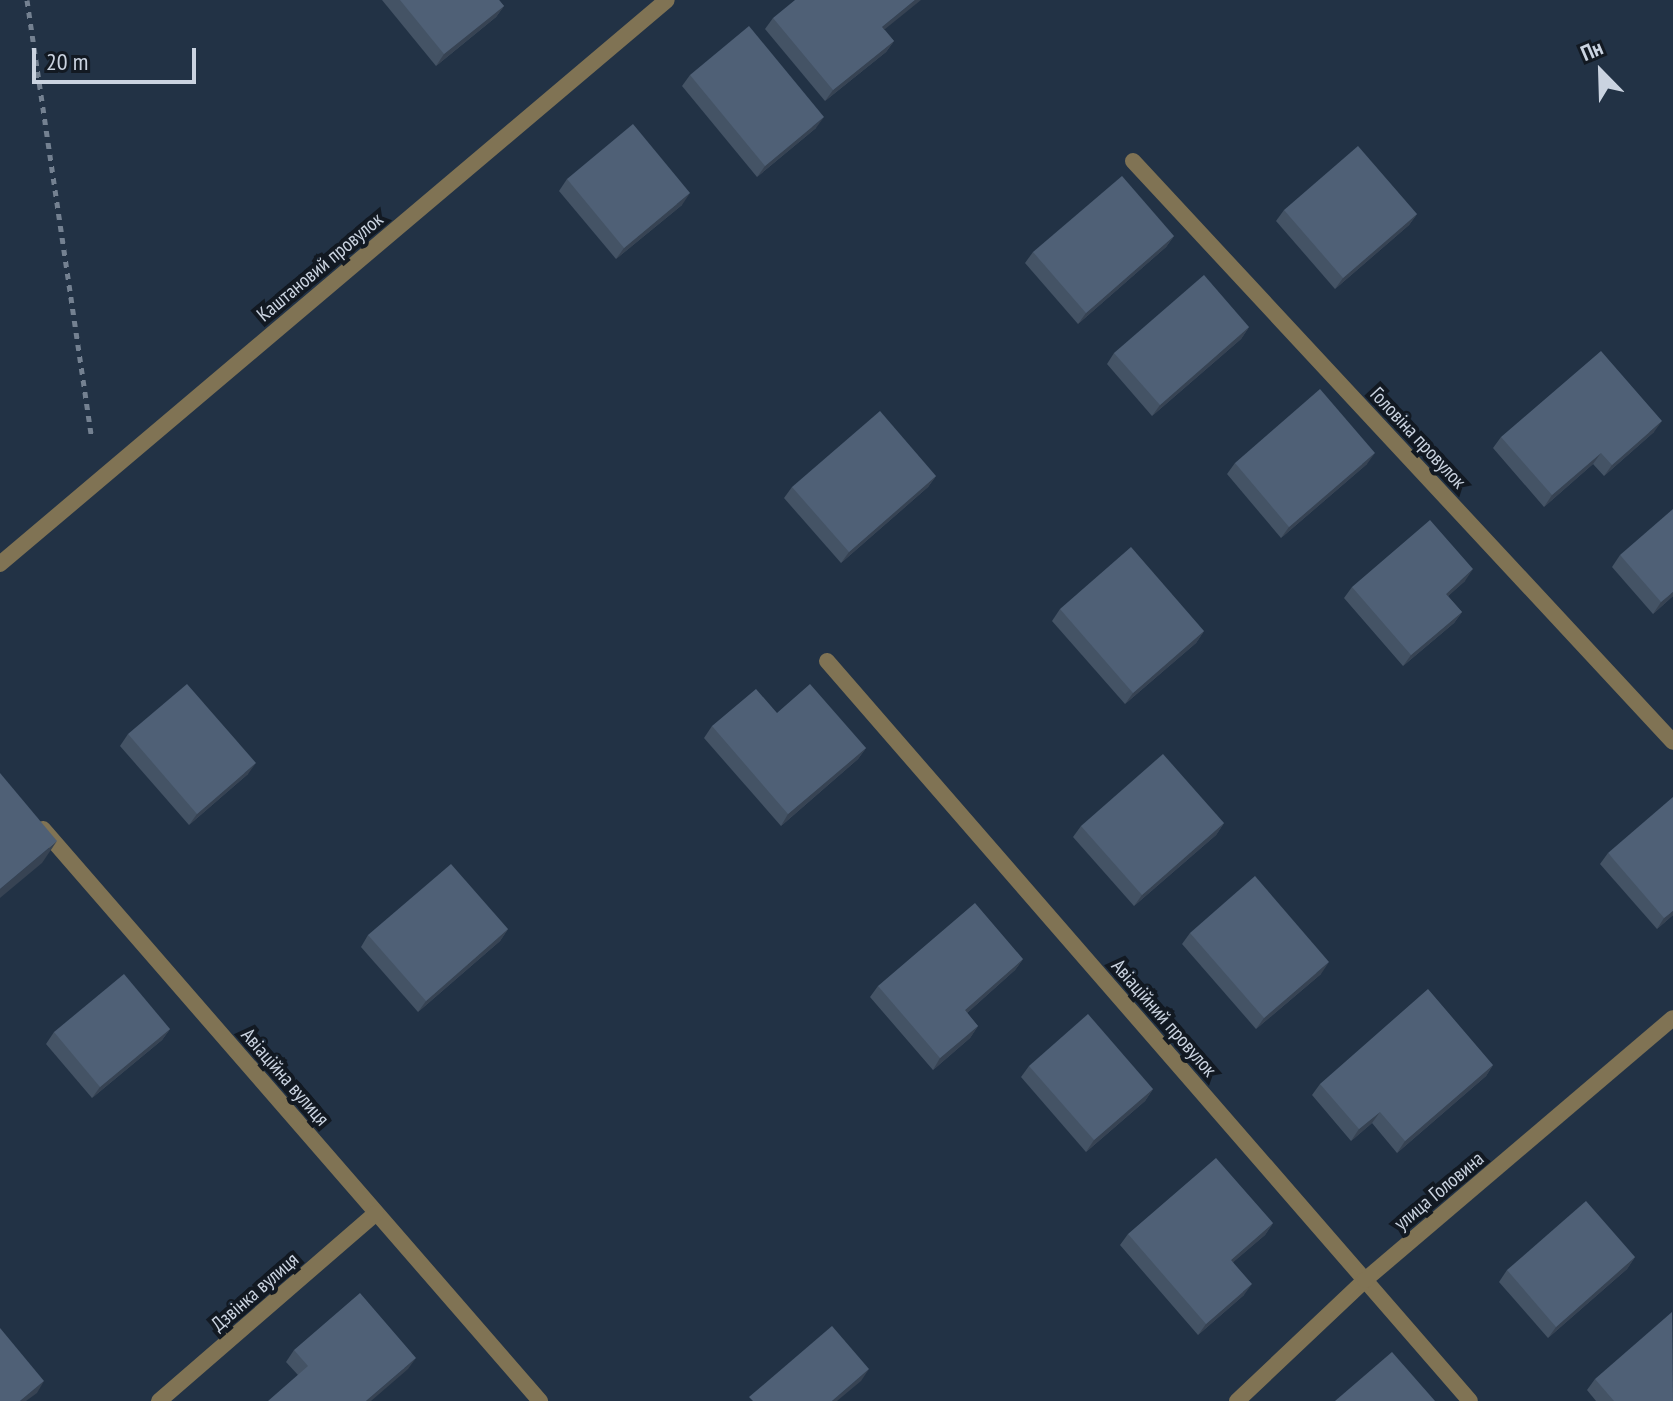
<!DOCTYPE html>
<html>
<head>
<meta charset="utf-8">
<style>
  body { margin:0 }
  #map { position:relative; width:1673px; height:1401px; overflow:hidden; background:#223245; font-family:"PT Sans Narrow",sans-serif }
  div>[style] { position:absolute }
  .path>* { height:5px; margin-top:-2.5px; transform-origin:0; background:repeating-linear-gradient(90deg,#748191 0 6px,transparent 0 12px) }
  .street>* { height:16px; margin:-8px; padding:0 8px; transform-origin:8px; border-radius:8px; background:#807354 }
  .wall>* { inset:0; background:#445365 }
  .shaded-wall>* { inset:0; background:#374353 }
  .building>* { inset:0; background:#4f6076 }
  span { translate:-50% -50%; white-space:nowrap; text-align:center; line-height:1.15; -webkit-text-stroke:8px #121922; paint-order:stroke }
  .street-label { font-size:20px; color:#cad3e0 }
  .north { position:absolute; left:1561px; top:32px; width:80px; height:80px; -webkit-text-stroke:6px #121922; paint-order:stroke; rotate:337deg; font-size:22px; font-weight:700; line-height:32px; text-align:center; color:#cad3e0 }
  .north::after { content:''; display:block; margin:auto; width:28px; height:36px; background:#cad3e0; clip-path:polygon(50% 0,100% 100%,50% 72%,0 100%) }
  .scale { position:absolute; left:32px; top:48px; width:164px; height:36px; box-sizing:border-box; border:4px solid #cad3e0; border-top:0; padding-left:10px; font-size:24px; line-height:28px; white-space:nowrap; color:#cad3e0; -webkit-text-stroke:6px #121922; paint-order:stroke }
</style>
</head>
<body>
<div id="map">
  <div class="path">
    <i style="left:27px;top:0;width:443px;rotate:81.6deg"></i>
  </div>
  <div class="street">
    <i style="left:1133px;top:161px;width:793px;rotate:47.09deg"></i>
    <i style="left:0;top:564px;width:873px;rotate:-40.22deg"></i>
    <i style="left:827px;top:661px;width:980px;rotate:49.01deg"></i>
    <i style="left:43px;top:829px;width:758px;rotate:49.01deg"></i>
    <i style="left:159px;top:1401px;width:287px;rotate:-40.9deg"></i>
    <i style="left:1237px;top:1401px;width:176px;rotate:-43.4deg"></i>
    <i style="left:1365px;top:1280px;width:404px;rotate:-40.4deg"></i>
  </div>
  <div class="wall">
    <i style="clip-path:polygon(382px 0,499px 0,504px 6px,496px 17px,436px 66px)"></i>
    <i style="clip-path:polygon(773px 18px,885px 30px,894px 41px,886px 52px,825px 101px,765px 29px)"></i>
    <i style="clip-path:polygon(690px 75px,816px 128px,757px 177px,682px 86px)"></i>
    <i style="clip-path:polygon(567px 179px,682px 205px,616px 259px,559px 191px)"></i>
    <i style="clip-path:polygon(1284px 210px,1417px 214px,1409px 225px,1335px 289px,1276px 221px)"></i>
    <i style="clip-path:polygon(1174px 236px,1166px 247px,1078px 324px,1025px 263px,1033px 252px)"></i>
    <i style="clip-path:polygon(1249px 327px,1241px 339px,1152px 416px,1107px 364px,1114px 353px)"></i>
    <i style="clip-path:polygon(1654px 432px,1604px 476px,1593px 464px,1544px 507px,1493px 448px,1501px 437px)"></i>
    <i style="clip-path:polygon(1235px 463px,1367px 464px,1281px 538px,1227px 474px)"></i>
    <i style="clip-path:polygon(936px 476px,928px 487px,841px 563px,784px 498px,792px 487px)"></i>
    <i style="clip-path:polygon(1620px 555px,1673px 596px,1653px 614px,1612px 567px)"></i>
    <i style="clip-path:polygon(1465px 581px,1448px 596px,1462px 612px,1454px 623px,1403px 666px,1344px 598px,1352px 587px)"></i>
    <i style="clip-path:polygon(1060px 609px,1204px 631px,1196px 643px,1125px 704px,1052px 621px)"></i>
    <i style="clip-path:polygon(777px 713px,866px 748px,858px 759px,781px 826px,704px 738px,712px 726px)"></i>
    <i style="clip-path:polygon(128px 734px,248px 774px,189px 825px,120px 746px)"></i>
    <i style="clip-path:polygon(1224px 823px,1216px 835px,1134px 906px,1073px 837px,1081px 826px)"></i>
    <i style="clip-path:polygon(1608px 853px,1673px 915px,1657px 929px,1600px 864px)"></i>
    <i style="clip-path:polygon(508px 929px,500px 941px,418px 1012px,361px 947px,368px 935px)"></i>
    <i style="clip-path:polygon(1190px 933px,1321px 974px,1256px 1029px,1182px 944px)"></i>
    <i style="clip-path:polygon(1023px 959px,1015px 970px,967px 1013px,978px 1026px,970px 1038px,933px 1070px,870px 997px,878px 986px)"></i>
    <i style="clip-path:polygon(170px 1029px,162px 1040px,92px 1098px,46px 1044px,54px 1032px)"></i>
    <i style="clip-path:polygon(1493px 1065px,1486px 1076px,1397px 1153px,1372px 1123px,1351px 1141px,1312px 1095px,1320px 1084px)"></i>
    <i style="clip-path:polygon(1029px 1066px,1153px 1089px,1145px 1101px,1086px 1152px,1021px 1077px)"></i>
    <i style="clip-path:polygon(1273px 1223px,1265px 1235px,1233px 1262px,1244px 1295px,1198px 1335px,1120px 1245px,1128px 1234px)"></i>
    <i style="clip-path:polygon(1635px 1257px,1627px 1269px,1548px 1338px,1499px 1282px,1507px 1270px)"></i>
    <i style="clip-path:polygon(294px 1350px,408px 1369px,298px 1375px,286px 1362px)"></i>
    <i style="clip-path:polygon(1595px 1379px,1673px 1401px,1596px 1401px,1587px 1390px)"></i>
  </div>
  <div class="shaded-wall">
    <i style="clip-path:polygon(915px 0,921px 0,874px 38px,882px 27px)"></i>
    <i style="clip-path:polygon(504px 6px,496px 17px,436px 66px,444px 54px)"></i>
    <i style="clip-path:polygon(894px 41px,886px 52px,825px 101px,833px 90px)"></i>
    <i style="clip-path:polygon(824px 117px,816px 128px,757px 177px,765px 166px)"></i>
    <i style="clip-path:polygon(690px 193px,682px 205px,616px 259px,624px 248px)"></i>
    <i style="clip-path:polygon(1417px 214px,1409px 225px,1335px 289px,1343px 278px)"></i>
    <i style="clip-path:polygon(1174px 236px,1166px 247px,1078px 324px,1086px 313px)"></i>
    <i style="clip-path:polygon(1249px 327px,1241px 339px,1152px 416px,1160px 405px)"></i>
    <i style="clip-path:polygon(1662px 421px,1654px 432px,1604px 476px,1612px 465px)"></i>
    <i style="clip-path:polygon(1375px 453px,1367px 464px,1281px 538px,1289px 527px)"></i>
    <i style="clip-path:polygon(1601px 453px,1593px 464px,1544px 507px,1552px 495px)"></i>
    <i style="clip-path:polygon(936px 476px,928px 487px,841px 563px,849px 552px)"></i>
    <i style="clip-path:polygon(1473px 569px,1465px 581px,1438px 605px,1446px 594px)"></i>
    <i style="clip-path:polygon(1673px 592px,1673px 596px,1653px 614px,1661px 602px)"></i>
    <i style="clip-path:polygon(1462px 612px,1454px 623px,1403px 666px,1411px 655px)"></i>
    <i style="clip-path:polygon(1204px 631px,1196px 643px,1125px 704px,1133px 693px)"></i>
    <i style="clip-path:polygon(866px 748px,858px 759px,781px 826px,788px 814px)"></i>
    <i style="clip-path:polygon(256px 763px,248px 774px,189px 825px,197px 814px)"></i>
    <i style="clip-path:polygon(1224px 823px,1216px 835px,1134px 906px,1142px 895px)"></i>
    <i style="clip-path:polygon(57px 841px,42px 863px,0 898px,0 889px)"></i>
    <i style="clip-path:polygon(1673px 911px,1673px 915px,1657px 929px,1664px 918px)"></i>
    <i style="clip-path:polygon(508px 929px,500px 941px,418px 1012px,426px 1001px)"></i>
    <i style="clip-path:polygon(1023px 959px,1015px 970px,957px 1022px,965px 1010px)"></i>
    <i style="clip-path:polygon(1329px 962px,1321px 974px,1256px 1029px,1264px 1018px)"></i>
    <i style="clip-path:polygon(978px 1026px,970px 1038px,933px 1070px,940px 1058px)"></i>
    <i style="clip-path:polygon(170px 1029px,162px 1040px,92px 1098px,100px 1087px)"></i>
    <i style="clip-path:polygon(1493px 1065px,1486px 1076px,1397px 1153px,1405px 1141px)"></i>
    <i style="clip-path:polygon(1153px 1089px,1145px 1101px,1086px 1152px,1094px 1140px)"></i>
    <i style="clip-path:polygon(1380px 1112px,1372px 1123px,1351px 1141px,1359px 1129px)"></i>
    <i style="clip-path:polygon(1273px 1223px,1265px 1235px,1223px 1271px,1231px 1260px)"></i>
    <i style="clip-path:polygon(1635px 1257px,1627px 1269px,1548px 1338px,1556px 1327px)"></i>
    <i style="clip-path:polygon(1252px 1284px,1244px 1295px,1198px 1335px,1206px 1324px)"></i>
    <i style="clip-path:polygon(416px 1358px,408px 1369px,371px 1401px,366px 1401px)"></i>
    <i style="clip-path:polygon(869px 1369px,861px 1381px,837px 1401px,832px 1401px)"></i>
    <i style="clip-path:polygon(44px 1381px,37px 1393px,26px 1401px,20px 1401px)"></i>
  </div>
  <div class="building">
    <i style="clip-path:polygon(400px 0,499px 0,504px 6px,444px 54px)"></i>
    <i style="clip-path:polygon(795px 0,915px 0,882px 27px,894px 41px,833px 90px,773px 18px)"></i>
    <i style="clip-path:polygon(749px 26px,824px 117px,765px 166px,690px 75px)"></i>
    <i style="clip-path:polygon(633px 124px,690px 193px,624px 248px,567px 179px)"></i>
    <i style="clip-path:polygon(1358px 146px,1417px 214px,1343px 278px,1284px 210px)"></i>
    <i style="clip-path:polygon(1122px 176px,1174px 236px,1086px 313px,1033px 252px)"></i>
    <i style="clip-path:polygon(1204px 275px,1249px 327px,1160px 405px,1114px 353px)"></i>
    <i style="clip-path:polygon(1601px 351px,1662px 421px,1612px 465px,1601px 453px,1552px 495px,1501px 437px)"></i>
    <i style="clip-path:polygon(1320px 389px,1375px 453px,1289px 527px,1235px 463px)"></i>
    <i style="clip-path:polygon(880px 411px,936px 476px,849px 552px,792px 487px)"></i>
    <i style="clip-path:polygon(1673px 509px,1673px 592px,1661px 602px,1620px 555px)"></i>
    <i style="clip-path:polygon(1430px 520px,1473px 569px,1446px 594px,1462px 612px,1411px 655px,1352px 587px)"></i>
    <i style="clip-path:polygon(1131px 547px,1204px 631px,1133px 693px,1060px 609px)"></i>
    <i style="clip-path:polygon(187px 684px,256px 763px,197px 814px,128px 734px)"></i>
    <i style="clip-path:polygon(810px 684px,866px 748px,788px 814px,712px 726px,756px 689px,777px 713px)"></i>
    <i style="clip-path:polygon(1163px 754px,1224px 823px,1142px 895px,1081px 826px)"></i>
    <i style="clip-path:polygon(0 773px,57px 841px,0 889px)"></i>
    <i style="clip-path:polygon(1673px 797px,1673px 911px,1664px 918px,1608px 853px)"></i>
    <i style="clip-path:polygon(451px 864px,508px 929px,426px 1001px,368px 935px)"></i>
    <i style="clip-path:polygon(1255px 876px,1329px 962px,1264px 1018px,1190px 933px)"></i>
    <i style="clip-path:polygon(975px 903px,1023px 959px,965px 1010px,978px 1026px,940px 1058px,878px 986px)"></i>
    <i style="clip-path:polygon(124px 974px,170px 1029px,100px 1087px,54px 1032px)"></i>
    <i style="clip-path:polygon(1428px 989px,1493px 1065px,1405px 1141px,1380px 1112px,1359px 1129px,1320px 1084px)"></i>
    <i style="clip-path:polygon(1088px 1014px,1153px 1089px,1094px 1140px,1029px 1066px)"></i>
    <i style="clip-path:polygon(1216px 1158px,1273px 1223px,1231px 1260px,1252px 1284px,1206px 1324px,1128px 1234px)"></i>
    <i style="clip-path:polygon(1586px 1201px,1635px 1257px,1556px 1327px,1507px 1270px)"></i>
    <i style="clip-path:polygon(360px 1293px,416px 1358px,366px 1401px,268px 1401px,308px 1366px,294px 1350px)"></i>
    <i style="clip-path:polygon(1672px 1312px,1673px 1401px,1614px 1401px,1595px 1379px)"></i>
    <i style="clip-path:polygon(832px 1326px,869px 1369px,832px 1401px,753px 1401px,749px 1397px)"></i>
    <i style="clip-path:polygon(0 1328px,44px 1381px,20px 1401px,0 1401px)"></i>
    <i style="clip-path:polygon(1392px 1352px,1435px 1401px,1335px 1401px)"></i>
  </div>
  <div class="street-label">
    <span style="left:320px;top:267px;rotate:-40deg">Каштановий провулок</span>
    <span style="left:1418px;top:438px;rotate:47deg">Головіна провулок</span>
    <span style="left:1164px;top:1018px;rotate:49deg">Авіаційний провулок</span>
    <span style="left:285px;top:1077px;rotate:49deg">Авіаційна вулиця</span>
    <span style="left:1439px;top:1191px;rotate:-40deg">улица Головина</span>
    <span style="left:255px;top:1292px;rotate:-41deg">Дзвінка вулиця</span>
  </div>
  <div class="north">Пн</div>
  <div class="scale">20 m</div>
</div>
</body>
</html>
